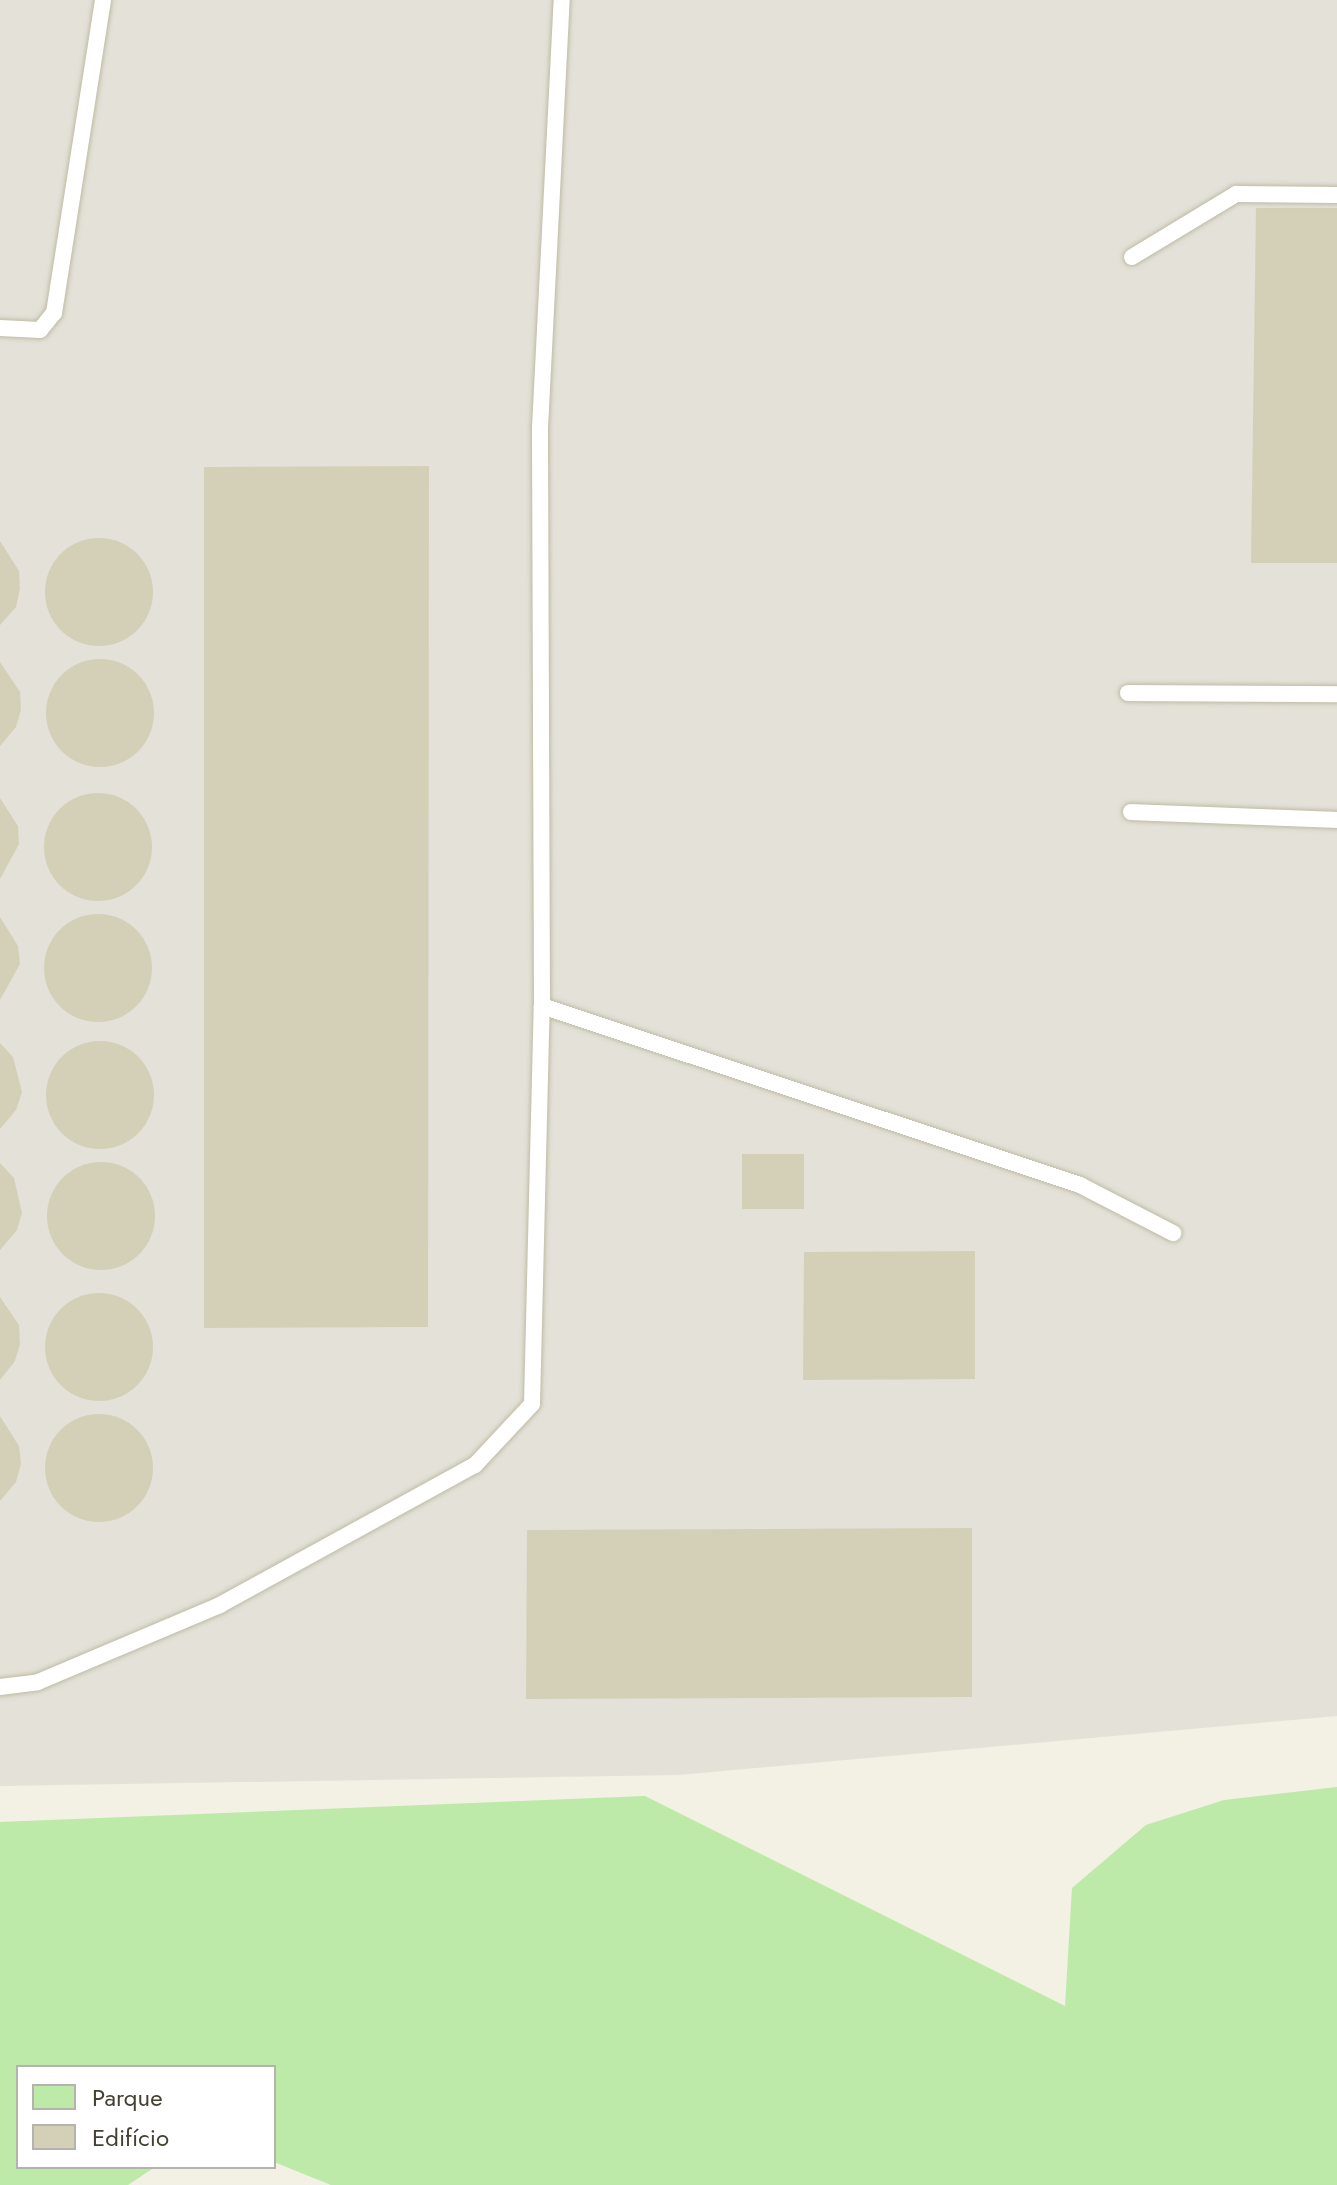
<!DOCTYPE html>
<html>
<head>
<meta charset="utf-8">
<style>
  body { margin:0 }
  #map { position:relative; width:1337px; height:2185px; overflow:hidden; background:#f2f1e3; font-family:Jost,sans-serif }
  div>[style] { position:absolute }
  .industrial>* { inset:0; background:#e4e1d8 }
  .green>* { inset:0; background:#bde9a9 }
  .building>* { inset:0; background:#d4d0b8 }
  .round { border-radius:50% }
  .roads { filter:drop-shadow(0 0 2px #bebba5) drop-shadow(0 0 2px #bebba5) }
  .service>* { height:16px; margin:-8px; padding:0 8px; transform-origin:8px; border-radius:8px; background:#fff }
  span { translate:-50% -50%; white-space:nowrap; text-align:center; line-height:1.15; -webkit-text-stroke:8px #fff; paint-order:stroke }
  .legend { position:absolute; left:16px; top:2065px; width:260px; height:104px; box-sizing:border-box; background:#fff; border:2px solid #b4b3ad; margin:0; padding:10px 14px; list-style:none; font-size:24px; color:#444133 }
  .legend li { display:flex; align-items:center; gap:16px; height:40px }
  .legend b { width:40px; border:2px solid #b4b3ad }
</style>
</head>
<body>
<div id="map">
  <div class="industrial">
    <i style="clip-path:polygon(0 0,1337px 0,1337px 1716px,678px 1775px,0 1786px)"></i>
  </div>
  <div class="green">
    <i style="clip-path:polygon(1337px 1787px,1337px 2185px,331px 2185px,274px 2162px,274px 2067px,18px 2067px,18px 2167px,155px 2167px,128px 2185px,0 2185px,0 1822px,645px 1796px,1065px 2006px,1072px 1888px,1146px 1825px,1224px 1800px)"></i>
  </div>
  <div class="building">
    <i style="clip-path:polygon(1256px 208px,1337px 208px,1337px 563px,1251px 563px)"></i>
    <i style="clip-path:polygon(429px 466px,428px 1327px,204px 1328px,204px 467px)"></i>
    <i class="round" style="left:45px;top:538px;width:108px;height:108px"></i>
    <i style="clip-path:polygon(0 541px,19px 571px,20px 589px,16px 607px,0 625px)"></i>
    <i class="round" style="left:46px;top:659px;width:108px;height:108px"></i>
    <i style="clip-path:polygon(0 662px,20px 692px,21px 710px,16px 727px,0 746px)"></i>
    <i class="round" style="left:44px;top:793px;width:108px;height:108px"></i>
    <i style="clip-path:polygon(0 798px,18px 826px,19px 844px,0 879px)"></i>
    <i class="round" style="left:44px;top:914px;width:108px;height:108px"></i>
    <i style="clip-path:polygon(0 917px,18px 946px,20px 964px,0 1000px)"></i>
    <i class="round" style="left:46px;top:1041px;width:108px;height:108px"></i>
    <i style="clip-path:polygon(0 1043px,13px 1057px,22px 1092px,16px 1110px,0 1129px)"></i>
    <i style="clip-path:polygon(742px 1154px,804px 1154px,804px 1209px,742px 1209px)"></i>
    <i class="round" style="left:47px;top:1162px;width:108px;height:108px"></i>
    <i style="clip-path:polygon(0 1163px,14px 1178px,22px 1213px,17px 1230px,0 1250px)"></i>
    <i style="clip-path:polygon(975px 1251px,975px 1379px,803px 1380px,804px 1252px)"></i>
    <i class="round" style="left:45px;top:1293px;width:108px;height:108px"></i>
    <i style="clip-path:polygon(0 1297px,19px 1325px,20px 1344px,15px 1361px,0 1380px)"></i>
    <i class="round" style="left:45px;top:1414px;width:108px;height:108px"></i>
    <i style="clip-path:polygon(0 1416px,19px 1446px,21px 1464px,16px 1482px,0 1501px)"></i>
    <i style="clip-path:polygon(972px 1528px,972px 1697px,526px 1699px,527px 1530px)"></i>
  </div>
  <div class="roads">
    <div class="service">
      <i style="left:1132px;top:257px;width:122px;rotate:-31.2deg"></i>
      <i style="left:1236px;top:194px;width:101px;rotate:0.6deg"></i>
      <i style="left:0;top:328px;width:40px;rotate:2.9deg"></i>
      <i style="left:40px;top:330px;width:22px;rotate:-51deg"></i>
      <i style="left:54px;top:313px;width:317px;rotate:-81.1deg"></i>
      <i style="left:1128px;top:693px;width:209px;rotate:0.3deg"></i>
      <i style="left:1131px;top:812px;width:206px;rotate:2.2deg"></i>
      <i style="left:542px;top:1006px;width:567px;rotate:18.4deg"></i>
      <i style="left:1080px;top:1185px;width:105px;rotate:27.3deg"></i>
      <i style="left:0;top:1687px;width:38px;rotate:-7deg"></i>
      <i style="left:38px;top:1682px;width:198px;rotate:-22.9deg"></i>
      <i style="left:220px;top:1605px;width:291px;rotate:-28.8deg"></i>
      <i style="left:475px;top:1465px;width:83px;rotate:-46.9deg"></i>
      <i style="left:532px;top:1404px;width:398px;rotate:-88.6deg"></i>
      <i style="left:542px;top:1006px;width:578px;rotate:-90.2deg"></i>
      <i style="left:540px;top:428px;width:429px;rotate:-87.1deg"></i>
    </div>
  </div>
  <ul class="legend">
  <li><b style="height:22px;background:#bde9a9"></b>Parque</li>
  <li><b style="height:22px;background:#d4d0b8"></b>Edifício</li>
  </ul>
</div>
</body>
</html>
